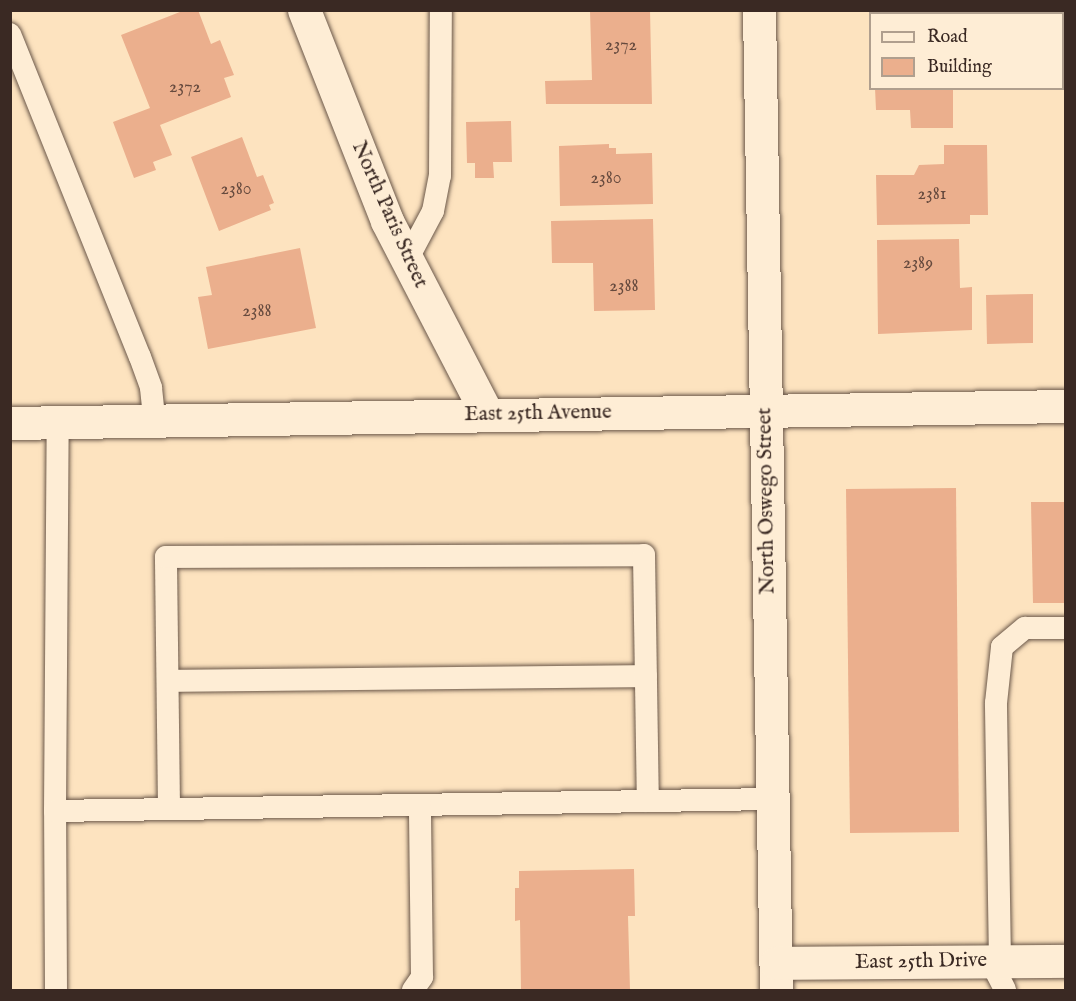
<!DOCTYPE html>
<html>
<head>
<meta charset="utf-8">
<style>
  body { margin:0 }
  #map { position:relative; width:1076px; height:1001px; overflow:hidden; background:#fde3bf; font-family:"IM FELL English",serif }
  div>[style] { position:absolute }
  .building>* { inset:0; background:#ebaf8d }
  .roads { filter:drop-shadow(0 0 2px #6b584a) drop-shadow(0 0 2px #6b584a) }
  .lane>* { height:22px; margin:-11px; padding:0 11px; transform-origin:11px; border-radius:11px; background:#feedd5 }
  .street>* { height:33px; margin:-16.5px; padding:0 16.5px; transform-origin:16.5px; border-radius:16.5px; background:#feedd5 }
  .secondary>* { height:33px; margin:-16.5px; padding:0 16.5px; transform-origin:16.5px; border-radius:16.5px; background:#feedd5 }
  span { translate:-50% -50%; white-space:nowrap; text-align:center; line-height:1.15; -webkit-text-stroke:5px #feedd5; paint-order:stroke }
  .number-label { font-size:18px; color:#664a3e }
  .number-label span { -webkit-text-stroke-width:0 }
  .street-label { font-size:21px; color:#3a2923 }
  .frame { position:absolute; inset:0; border:12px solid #3a2923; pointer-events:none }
  .legend { position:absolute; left:869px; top:12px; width:195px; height:78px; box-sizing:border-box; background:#feedd5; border:2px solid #b09f8e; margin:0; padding:8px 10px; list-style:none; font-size:18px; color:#3a2923 }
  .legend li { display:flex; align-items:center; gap:12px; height:30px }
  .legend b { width:30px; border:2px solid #b09f8e }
</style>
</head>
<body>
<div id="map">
  <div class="building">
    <i style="clip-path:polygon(185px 10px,198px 10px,211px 44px,220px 40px,234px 75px,224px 78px,231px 97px,160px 125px,172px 155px,153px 162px,156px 170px,134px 178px,113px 122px,150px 108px,121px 35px)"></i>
    <i style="clip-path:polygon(650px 10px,652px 104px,546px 104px,545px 81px,592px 80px,590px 11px)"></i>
    <i style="clip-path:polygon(875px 88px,953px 88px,953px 128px,911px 128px,910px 110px,876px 110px)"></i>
    <i style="clip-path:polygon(511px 121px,512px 162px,493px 162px,494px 178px,475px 178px,475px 163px,467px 163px,466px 122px)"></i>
    <i style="clip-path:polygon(242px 137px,257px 177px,263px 175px,274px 203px,269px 205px,271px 210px,219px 231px,191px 157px)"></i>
    <i style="clip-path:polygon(609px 144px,609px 148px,616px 148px,616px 154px,652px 153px,653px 204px,560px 206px,559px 146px)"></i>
    <i style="clip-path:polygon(944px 145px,987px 145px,988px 215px,970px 215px,970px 224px,877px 225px,876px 175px,914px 175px,919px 165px,944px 164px)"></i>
    <i style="clip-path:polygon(653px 219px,655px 310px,594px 311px,593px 263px,552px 263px,551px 221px)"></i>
    <i style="clip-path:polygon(959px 239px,960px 288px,972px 287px,972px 330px,878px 334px,877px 240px)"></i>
    <i style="clip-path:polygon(300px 248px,316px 328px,208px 349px,198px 297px,212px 295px,206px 267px)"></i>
    <i style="clip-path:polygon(1033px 294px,1033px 343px,987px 344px,986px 295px)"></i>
    <i style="clip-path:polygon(956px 488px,959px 832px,850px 833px,846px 489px)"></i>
    <i style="clip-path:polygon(1031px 502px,1066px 502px,1066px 603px,1033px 603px)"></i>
    <i style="clip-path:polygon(634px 869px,635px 916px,628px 916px,630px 990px,521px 990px,520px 920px,515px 921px,515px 888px,519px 888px,519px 871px)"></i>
  </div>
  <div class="roads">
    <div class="lane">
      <i style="left:10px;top:34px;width:348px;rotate:68.1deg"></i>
      <i style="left:140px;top:357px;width:33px;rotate:70deg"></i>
      <i style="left:151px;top:388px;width:31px;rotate:84deg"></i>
      <i style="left:407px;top:260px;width:55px;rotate:-62deg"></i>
      <i style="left:433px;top:211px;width:36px;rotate:-79deg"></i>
      <i style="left:440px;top:176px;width:166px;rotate:-89.7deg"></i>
      <i style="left:168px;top:681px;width:478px;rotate:-0.6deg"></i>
      <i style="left:169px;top:807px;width:250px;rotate:-90.7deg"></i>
      <i style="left:166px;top:557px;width:478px;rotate:-0.2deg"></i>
      <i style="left:644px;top:555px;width:246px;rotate:89.1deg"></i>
      <i style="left:55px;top:811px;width:390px;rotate:-89.6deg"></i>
      <i style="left:991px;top:962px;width:31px;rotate:63deg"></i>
      <i style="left:1000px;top:962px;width:259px;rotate:-90.9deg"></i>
      <i style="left:996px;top:703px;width:56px;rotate:-83.9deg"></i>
      <i style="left:1002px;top:647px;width:30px;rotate:-40deg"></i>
      <i style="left:1025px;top:628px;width:41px"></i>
      <i style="left:56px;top:990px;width:179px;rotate:-90.3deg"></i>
      <i style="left:55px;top:811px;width:717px;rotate:-0.96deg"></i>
      <i style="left:413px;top:990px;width:16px;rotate:-55deg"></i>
      <i style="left:422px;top:977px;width:172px;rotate:-90.7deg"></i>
    </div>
    <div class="street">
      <i style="left:304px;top:10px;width:227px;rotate:68.5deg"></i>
      <i style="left:387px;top:221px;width:217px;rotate:62.6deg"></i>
      <i style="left:759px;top:10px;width:980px;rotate:89.01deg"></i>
      <i style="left:776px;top:963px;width:290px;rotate:-0.4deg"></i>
    </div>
    <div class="secondary">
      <i style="left:10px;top:423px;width:1056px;rotate:-0.92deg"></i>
    </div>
  </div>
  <div class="number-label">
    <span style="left:621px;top:46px">2372</span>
    <span style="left:185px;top:88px">2372</span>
    <span style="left:606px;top:179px">2380</span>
    <span style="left:236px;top:190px">2380</span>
    <span style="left:932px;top:195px">2381</span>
    <span style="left:918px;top:264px">2389</span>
    <span style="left:624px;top:287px">2388</span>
    <span style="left:257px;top:312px">2388</span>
  </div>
  <div class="street-label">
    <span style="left:389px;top:215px;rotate:66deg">North Paris Street</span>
    <span style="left:538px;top:414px;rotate:-1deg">East 25th Avenue</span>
    <span style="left:767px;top:501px;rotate:-91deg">North Oswego Street</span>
    <span style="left:921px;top:962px;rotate:-1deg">East 25th Drive</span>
  </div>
  <div class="frame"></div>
  <ul class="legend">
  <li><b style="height:8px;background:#feedd5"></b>Road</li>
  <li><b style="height:16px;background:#ebaf8d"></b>Building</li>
  </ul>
</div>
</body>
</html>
